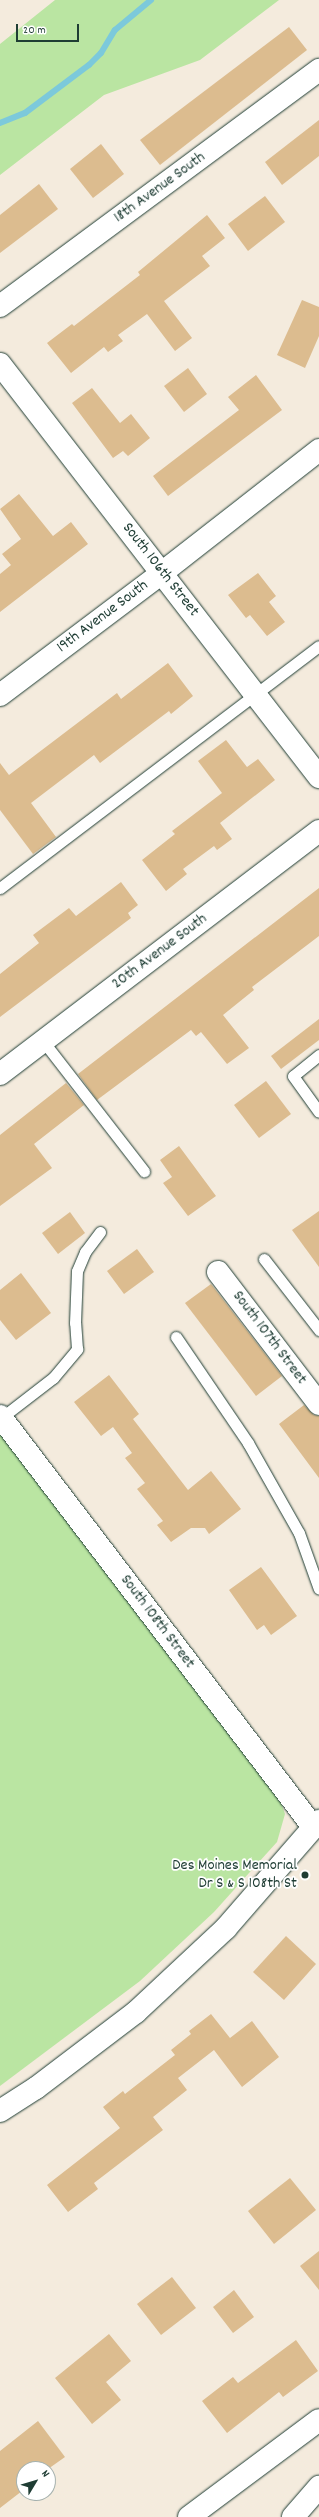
<!DOCTYPE html>
<html>
<head>
<meta charset="utf-8">
<style>
  body { margin:0 }
  #map { position:relative; width:319px; height:2517px; overflow:hidden; background:#f4ebdd; font-family:Dekko,sans-serif }
  div>[style] { position:absolute }
  .green>* { inset:0; background:#bae5a2 }
  .stream>* { height:6px; margin:-3px; padding:0 3px; transform-origin:3px; border-radius:3px; background:#7cc9db }
  .building>* { inset:0; background:#dcbc8f }
  .roads { filter:drop-shadow(0 0 1px #1f3d34) drop-shadow(0 0 1px #1f3d34) }
  .service>* { height:11px; margin:-5.5px; padding:0 5.5px; transform-origin:5.5px; border-radius:5.5px; background:#fff }
  .minor>* { height:22px; margin:-11px; padding:0 11px; transform-origin:11px; border-radius:11px; background:#fff }
  .secondary>* { height:22px; margin:-11px; padding:0 11px; transform-origin:11px; border-radius:11px; background:#fff }
  .dots>* { width:11px; height:11px; translate:-50% -50%; box-sizing:border-box; border:2px solid #fff; border-radius:50% }
  span { translate:-50% -50%; white-space:nowrap; text-align:center; line-height:1.15; -webkit-text-stroke:3.5px #fff; paint-order:stroke }
  .street-label { font-size:16px; color:#1f3d34 }
  .poi-label { font-size:16px; color:#1f3d34 }
  .right { translate:-100% -50%; text-align:right }
  .north { position:absolute; left:16px; top:2461px; width:40px; height:40px; box-sizing:border-box; background:#fff; border:1px solid #a5b1ae; border-radius:50%; rotate:52deg; font-size:11px; font-weight:700; line-height:16px; text-align:center; color:#1f3d34 }
  .north::after { content:''; display:block; margin:auto; width:14px; height:18px; background:#1f3d34; clip-path:polygon(50% 0,100% 100%,50% 72%,0 100%) }
  .scale { position:absolute; left:16px; top:24px; width:63px; height:18px; box-sizing:border-box; border:2px solid #1f3d34; border-top:0; padding-left:5px; font-size:12px; line-height:14px; white-space:nowrap; color:#1f3d34; -webkit-text-stroke:3px #fff; paint-order:stroke }
</style>
</head>
<body>
<div id="map">
  <div class="green">
    <i style="clip-path:polygon(55px 0,279px 0,200px 60px,104px 95px,0 175px,0 44px)"></i>
    <i style="clip-path:polygon(0 1433px,273px 1780px,285px 1814px,277px 1842px,214px 1912px,140px 1981px,0 2086px)"></i>
  </div>
  <div class="stream">
    <i style="left:0;top:123px;width:27px;rotate:-22deg"></i>
    <i style="left:25px;top:113px;width:80px;rotate:-36.9deg"></i>
    <i style="left:89px;top:65px;width:17px;rotate:-45deg"></i>
    <i style="left:101px;top:53px;width:27px;rotate:-59deg"></i>
    <i style="left:115px;top:30px;width:47px;rotate:-39.8deg"></i>
  </div>
  <div class="building">
    <i style="clip-path:polygon(289px 27px,307px 50px,160px 165px,140px 140px)"></i>
    <i style="clip-path:polygon(319px 120px,319px 156px,282px 185px,265px 162px)"></i>
    <i style="clip-path:polygon(101px 144px,124px 174px,93px 198px,70px 169px)"></i>
    <i style="clip-path:polygon(39px 184px,58px 209px,0 253px,0 215px)"></i>
    <i style="clip-path:polygon(265px 196px,285px 222px,248px 251px,228px 224px)"></i>
    <i style="clip-path:polygon(207px 215px,225px 238px,202px 256px,210px 266px,164px 301px,192px 338px,175px 351px,147px 314px,118px 335px,123px 341px,108px 352px,104px 347px,71px 373px,47px 343px,72px 324px,74px 326px,140px 275px,138px 272px)"></i>
    <i style="clip-path:polygon(302px 300px,319px 307px,319px 336px,305px 368px,277px 355px)"></i>
    <i style="clip-path:polygon(188px 368px,207px 394px,184px 412px,164px 386px)"></i>
    <i style="clip-path:polygon(256px 375px,282px 410px,168px 496px,153px 476px,239px 410px,228px 397px)"></i>
    <i style="clip-path:polygon(92px 388px,120px 423px,131px 414px,150px 438px,128px 456px,123px 451px,113px 458px,72px 403px)"></i>
    <i style="clip-path:polygon(19px 494px,53px 536px,71px 522px,88px 544px,0 612px,0 574px,11px 565px,2px 554px,21px 539px,0 509px)"></i>
    <i style="clip-path:polygon(258px 573px,276px 596px,269px 602px,285px 622px,267px 636px,250px 615px,246px 618px,228px 595px)"></i>
    <i style="clip-path:polygon(168px 663px,193px 696px,171px 714px,169px 711px,100px 763px,94px 755px,31px 803px,56px 837px,33px 854px,0 810px,0 763px,9px 775px,117px 693px,121px 699px)"></i>
    <i style="clip-path:polygon(226px 740px,247px 767px,258px 759px,275px 780px,220px 823px,232px 839px,217px 850px,214px 846px,183px 869px,187px 874px,166px 891px,142px 860px,175px 834px,172px 831px,222px 793px,198px 761px)"></i>
    <i style="clip-path:polygon(121px 882px,138px 905px,128px 913px,131px 918px,0 1017px,0 974px,39px 943px,33px 935px,69px 908px,76px 916px)"></i>
    <i style="clip-path:polygon(319px 888px,319px 936px,252px 987px,254px 990px,223px 1015px,249px 1048px,227px 1064px,201px 1032px,196px 1036px,191px 1030px,97px 1100px,78px 1074px)"></i>
    <i style="clip-path:polygon(319px 1019px,319px 1040px,281px 1069px,271px 1056px)"></i>
    <i style="clip-path:polygon(266px 1081px,291px 1114px,259px 1138px,234px 1105px)"></i>
    <i style="clip-path:polygon(66px 1083px,84px 1105px,34px 1144px,52px 1168px,0 1206px,0 1135px)"></i>
    <i style="clip-path:polygon(179px 1146px,216px 1196px,188px 1216px,163px 1183px,172px 1177px,160px 1160px)"></i>
    <i style="clip-path:polygon(319px 1211px,319px 1267px,292px 1230px)"></i>
    <i style="clip-path:polygon(70px 1212px,85px 1233px,58px 1254px,42px 1233px)"></i>
    <i style="clip-path:polygon(137px 1249px,154px 1272px,124px 1294px,107px 1271px)"></i>
    <i style="clip-path:polygon(21px 1273px,51px 1313px,16px 1340px,0 1320px,0 1290px)"></i>
    <i style="clip-path:polygon(211px 1284px,282px 1376px,256px 1396px,185px 1303px)"></i>
    <i style="clip-path:polygon(109px 1375px,139px 1414px,133px 1419px,188px 1490px,211px 1471px,241px 1509px,209px 1534px,205px 1528px,191px 1528px,171px 1542px,157px 1525px,163px 1521px,137px 1489px,145px 1483px,125px 1458px,132px 1453px,113px 1427px,101px 1436px,74px 1402px)"></i>
    <i style="clip-path:polygon(304px 1405px,314px 1415px,319px 1416px,319px 1478px,279px 1424px)"></i>
    <i style="clip-path:polygon(261px 1567px,297px 1616px,271px 1635px,264px 1625px,257px 1630px,229px 1590px)"></i>
    <i style="clip-path:polygon(286px 1936px,316px 1964px,284px 2000px,253px 1972px)"></i>
    <i style="clip-path:polygon(211px 2014px,230px 2038px,252px 2021px,279px 2057px,242px 2087px,214px 2050px,178px 2078px,187px 2090px,153px 2117px,163px 2130px,94px 2183px,98px 2189px,68px 2212px,47px 2185px,120px 2128px,103px 2107px,123px 2091px,125px 2094px,175px 2055px,171px 2050px,191px 2034px,189px 2031px)"></i>
    <i style="clip-path:polygon(290px 2178px,316px 2210px,274px 2244px,248px 2211px)"></i>
    <i style="clip-path:polygon(319px 2251px,319px 2290px,300px 2266px)"></i>
    <i style="clip-path:polygon(172px 2277px,196px 2308px,161px 2335px,137px 2304px)"></i>
    <i style="clip-path:polygon(234px 2290px,254px 2317px,233px 2333px,213px 2307px)"></i>
    <i style="clip-path:polygon(109px 2334px,131px 2361px,106px 2382px,121px 2400px,92px 2424px,55px 2378px)"></i>
    <i style="clip-path:polygon(296px 2340px,318px 2371px,283px 2397px,279px 2392px,227px 2433px,202px 2401px,233px 2377px,238px 2383px)"></i>
    <i style="clip-path:polygon(38px 2421px,65px 2457px,48px 2469px,24px 2469px,22px 2491px,0 2508px,0 2451px)"></i>
  </div>
  <div class="roads">
    <div class="service">
      <i style="left:0;top:888px;width:400px;rotate:-37.2deg"></i>
      <i style="left:43px;top:1041px;width:165px;rotate:52.2deg"></i>
      <i style="left:319px;top:1055px;width:33px;rotate:141deg"></i>
      <i style="left:293px;top:1076px;width:44px;rotate:54.2deg"></i>
      <i style="left:264px;top:1259px;width:90px;rotate:52.2deg"></i>
      <i style="left:176px;top:1337px;width:128px;rotate:55.8deg"></i>
      <i style="left:248px;top:1443px;width:103px;rotate:60.5deg"></i>
      <i style="left:299px;top:1533px;width:59px;rotate:70.3deg"></i>
      <i style="left:1px;top:1418px;width:66px;rotate:-37.6deg"></i>
      <i style="left:53px;top:1378px;width:38px;rotate:-50deg"></i>
      <i style="left:77px;top:1349px;width:26px;rotate:-94deg"></i>
      <i style="left:75px;top:1323px;width:52px;rotate:-87.8deg"></i>
      <i style="left:77px;top:1271px;width:21px;rotate:-67deg"></i>
      <i style="left:85px;top:1252px;width:25px;rotate:-53deg"></i>
    </div>
    <div class="minor">
      <i style="left:0;top:306px;width:397px;rotate:-36.5deg"></i>
      <i style="left:0;top:364px;width:522px;rotate:52.32deg"></i>
      <i style="left:0;top:695px;width:204px;rotate:-37deg"></i>
      <i style="left:163px;top:572px;width:198px;rotate:-38deg"></i>
      <i style="left:0;top:1074px;width:401px;rotate:-37.3deg"></i>
      <i style="left:218px;top:1272px;width:166px;rotate:52.6deg"></i>
      <i style="left:0;top:1416px;width:518px;rotate:52.69deg"></i>
      <i style="left:189px;top:2517px;width:162px;rotate:-36.7deg"></i>
      <i style="left:293px;top:2517px;width:40px;rotate:-49deg"></i>
    </div>
    <div class="secondary">
      <i style="left:0;top:2111px;width:43px;rotate:-32.6deg"></i>
      <i style="left:36px;top:2088px;width:126px;rotate:-37.2deg"></i>
      <i style="left:136px;top:2012px;width:123px;rotate:-43deg"></i>
      <i style="left:226px;top:1928px;width:142px;rotate:-49deg"></i>
    </div>
  </div>
  <div class="dots">
    <i style="left:305px;top:1875px;background:#1f3d34"></i>
  </div>
  <div class="street-label">
    <span style="left:160px;top:188px;rotate:-36deg">18th Avenue South</span>
    <span style="left:160px;top:570px;rotate:52deg">South 106th Street</span>
    <span style="left:103px;top:617px;rotate:-37deg">19th Avenue South</span>
    <span style="left:160px;top:952px;rotate:-37deg">20th Avenue South</span>
    <span style="left:269px;top:1338px;rotate:53deg">South 107th Street</span>
    <span style="left:157px;top:1622px;rotate:53deg">South 108th Street</span>
  </div>
  <div class="poi-label">
    <span class="right" style="left:297px;top:1875px">Des Moines Memorial<br>Dr S &amp; S 108th St</span>
  </div>
  <div class="north">N</div>
  <div class="scale">20 m</div>
</div>
</body>
</html>
